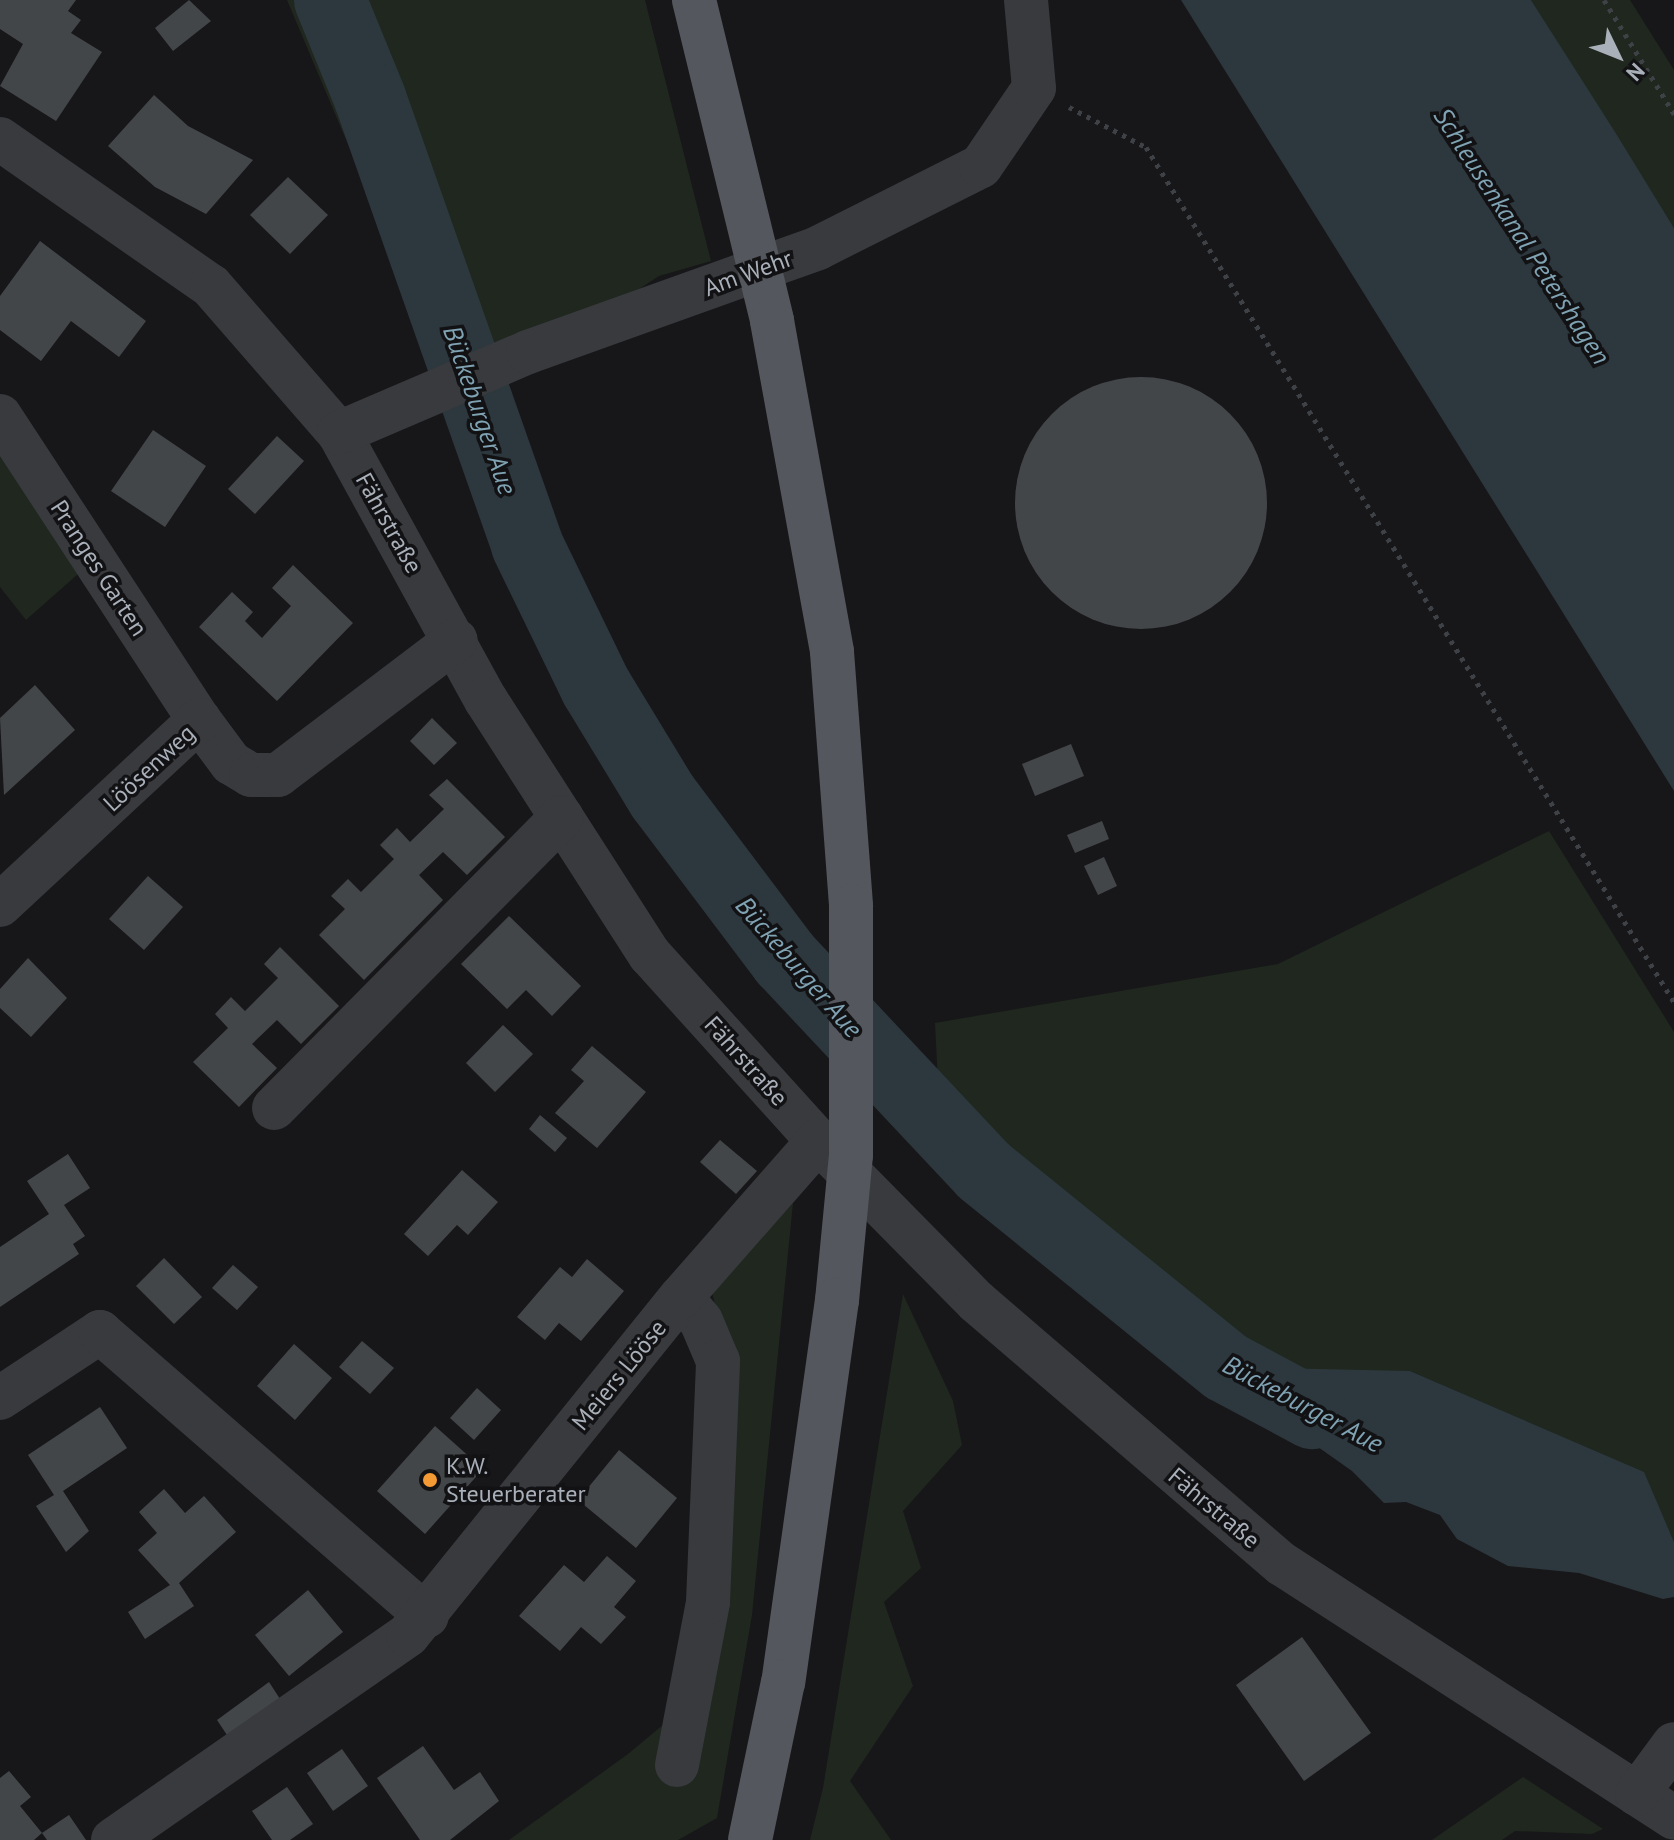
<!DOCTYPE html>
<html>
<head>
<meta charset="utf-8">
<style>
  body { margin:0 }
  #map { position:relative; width:1674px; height:1840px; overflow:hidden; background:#171719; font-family:"PT Sans",sans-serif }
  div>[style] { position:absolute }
  .green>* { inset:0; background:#1f271f }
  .water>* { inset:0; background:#2d383e }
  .river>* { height:72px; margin:-36px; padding:0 36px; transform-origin:36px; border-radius:36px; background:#2d383e }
  .building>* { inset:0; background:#434649 }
  .round { border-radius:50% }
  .path>* { height:5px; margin-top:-2.5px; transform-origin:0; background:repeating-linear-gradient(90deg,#3e4145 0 4px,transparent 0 10px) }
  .minor>* { height:44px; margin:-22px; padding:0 22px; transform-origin:22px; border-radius:22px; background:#383a3e }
  .major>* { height:44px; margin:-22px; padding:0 22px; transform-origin:22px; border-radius:22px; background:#54575d }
  .dots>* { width:22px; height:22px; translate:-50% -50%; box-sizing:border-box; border:4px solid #121214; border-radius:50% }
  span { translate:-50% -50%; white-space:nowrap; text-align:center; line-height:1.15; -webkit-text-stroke:7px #121214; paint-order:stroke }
  .street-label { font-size:24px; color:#a9b0b9 }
  .poi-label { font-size:24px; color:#a9b0b9 }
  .left { translate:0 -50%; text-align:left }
  .water-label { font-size:26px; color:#80a3b4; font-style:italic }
  .north { position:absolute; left:1578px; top:16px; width:80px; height:80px; -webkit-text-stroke:6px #121214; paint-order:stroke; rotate:133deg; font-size:22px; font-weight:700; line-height:32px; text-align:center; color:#a9b0b9 }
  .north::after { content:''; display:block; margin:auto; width:28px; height:36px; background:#a9b0b9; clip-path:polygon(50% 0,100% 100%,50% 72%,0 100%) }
</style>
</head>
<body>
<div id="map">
  <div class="green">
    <i style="clip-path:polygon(287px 0,645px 0,711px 261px,659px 276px,459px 407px)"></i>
    <i style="clip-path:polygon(1531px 0,1630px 0,1674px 70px,1674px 228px)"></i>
    <i style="clip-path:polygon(0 441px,86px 567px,26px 620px,0 587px)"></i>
    <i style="clip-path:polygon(1549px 831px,1674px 1032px,1674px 1542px,1643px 1472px,1410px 1371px,1274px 1371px,1149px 1292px,939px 1102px,935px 1023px,1278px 964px)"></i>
    <i style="clip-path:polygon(793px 1203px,752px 1615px,717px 1818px,678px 1840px,509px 1840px,628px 1754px,706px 1689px,726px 1352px,712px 1292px)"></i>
    <i style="clip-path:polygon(903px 1294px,953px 1401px,962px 1445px,903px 1511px,921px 1568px,884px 1602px,913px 1686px,850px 1781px,891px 1840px,810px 1840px,823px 1788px)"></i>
    <i style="clip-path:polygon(1523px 1777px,1603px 1829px,1592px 1834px,1515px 1831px,1502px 1840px,1432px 1840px)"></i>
  </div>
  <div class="water">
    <i style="clip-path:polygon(1181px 0,1531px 0,1615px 132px,1674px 228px,1674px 791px)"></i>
    <i style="clip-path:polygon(1226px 1367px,1410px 1371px,1644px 1472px,1674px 1542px,1674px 1597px,1663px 1599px,1579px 1573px,1508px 1566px,1457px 1539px,1440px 1515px,1406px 1502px,1384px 1503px,1352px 1471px,1301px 1435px,1215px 1387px)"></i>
  </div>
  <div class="river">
    <i style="left:330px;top:0;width:106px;rotate:67.8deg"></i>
    <i style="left:370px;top:98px;width:474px;rotate:70.6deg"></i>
    <i style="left:527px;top:545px;width:158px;rotate:64.1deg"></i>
    <i style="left:596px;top:687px;width:129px;rotate:58.7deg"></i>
    <i style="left:663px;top:797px;width:203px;rotate:53deg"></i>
    <i style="left:785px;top:959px;width:291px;rotate:46.8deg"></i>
    <i style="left:984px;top:1171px;width:311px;rotate:39deg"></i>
    <i style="left:1226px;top:1367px;width:98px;rotate:28.1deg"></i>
  </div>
  <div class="building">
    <i style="clip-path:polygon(0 0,76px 0,68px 11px,81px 20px,71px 33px,102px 52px,56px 121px,0 86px,23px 44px,0 29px)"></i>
    <i style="clip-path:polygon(189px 0,211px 21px,173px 51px,155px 28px)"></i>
    <i style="clip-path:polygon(154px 95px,188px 126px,253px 160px,206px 214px,155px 187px,108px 146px)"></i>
    <i style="clip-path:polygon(288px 177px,328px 215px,290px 254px,250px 215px)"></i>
    <i style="clip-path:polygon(40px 241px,146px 321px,119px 357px,71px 321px,41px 361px,0 330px,0 296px)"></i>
    <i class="round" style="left:1015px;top:377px;width:252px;height:252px"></i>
    <i style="clip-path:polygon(153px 430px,206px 466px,165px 527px,111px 491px)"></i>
    <i style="clip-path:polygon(277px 436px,304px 461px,255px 514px,228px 489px)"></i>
    <i style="clip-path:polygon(293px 565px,353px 623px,277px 701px,199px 627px,232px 592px,253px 612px,245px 621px,262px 638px,291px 606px,272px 588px)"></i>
    <i style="clip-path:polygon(35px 685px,75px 730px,4px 795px,0 718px)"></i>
    <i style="clip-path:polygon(432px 718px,457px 743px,434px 765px,410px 741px)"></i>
    <i style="clip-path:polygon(1071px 744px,1084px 776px,1035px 796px,1022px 764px)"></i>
    <i style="clip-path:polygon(447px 779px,505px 837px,467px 875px,443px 852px,419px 875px,443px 900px,364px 980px,319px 935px,345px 909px,331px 896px,348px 879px,361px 892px,394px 859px,380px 845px,397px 828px,410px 842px,444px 809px,429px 795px)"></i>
    <i style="clip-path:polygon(1102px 821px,1109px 839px,1075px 853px,1067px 835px)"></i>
    <i style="clip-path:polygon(1104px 857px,1117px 886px,1098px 895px,1084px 866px)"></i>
    <i style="clip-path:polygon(148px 876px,183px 907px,144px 950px,109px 919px)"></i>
    <i style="clip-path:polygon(509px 916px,581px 986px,552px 1016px,526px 990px,507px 1009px,461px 964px)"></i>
    <i style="clip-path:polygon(280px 947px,339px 1006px,301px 1044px,277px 1020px,252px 1044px,277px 1068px,239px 1107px,193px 1062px,228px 1028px,215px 1014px,231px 997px,245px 1011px,278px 978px,264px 964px)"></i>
    <i style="clip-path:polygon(28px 958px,67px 998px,31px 1037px,0 1008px,0 989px)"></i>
    <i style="clip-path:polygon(503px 1025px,533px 1054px,495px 1092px,466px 1063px)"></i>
    <i style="clip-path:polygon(592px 1046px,646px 1092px,597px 1148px,555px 1113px,584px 1081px,571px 1070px)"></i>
    <i style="clip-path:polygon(540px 1115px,567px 1138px,555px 1152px,529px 1129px)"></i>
    <i style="clip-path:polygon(720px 1140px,757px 1171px,736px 1194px,700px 1162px)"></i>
    <i style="clip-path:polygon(68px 1154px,90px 1188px,64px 1205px,85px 1236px,73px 1244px,79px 1254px,0 1307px,0 1247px,49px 1214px,27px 1181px)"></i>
    <i style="clip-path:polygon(462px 1170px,498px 1202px,468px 1235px,457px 1225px,428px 1256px,404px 1234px)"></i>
    <i style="clip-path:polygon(164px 1258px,202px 1297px,174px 1324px,136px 1286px)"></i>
    <i style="clip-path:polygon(587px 1259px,624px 1291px,581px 1341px,559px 1323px,545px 1340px,517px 1317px,560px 1267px,572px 1277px)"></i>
    <i style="clip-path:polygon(233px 1265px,258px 1287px,237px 1310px,212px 1288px)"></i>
    <i style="clip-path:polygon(362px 1341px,394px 1368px,370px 1394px,339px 1367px)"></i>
    <i style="clip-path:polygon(294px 1344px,332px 1378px,295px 1420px,257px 1386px)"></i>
    <i style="clip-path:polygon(477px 1388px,501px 1410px,474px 1440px,450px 1418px)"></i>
    <i style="clip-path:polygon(100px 1407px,127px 1448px,63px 1491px,89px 1531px,66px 1552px,36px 1506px,54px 1495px,28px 1455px)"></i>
    <i style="clip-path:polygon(435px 1426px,483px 1469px,425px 1534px,377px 1491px)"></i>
    <i style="clip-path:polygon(619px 1450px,677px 1498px,636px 1548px,578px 1500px)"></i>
    <i style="clip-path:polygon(164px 1489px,185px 1513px,204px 1496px,236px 1532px,179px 1583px,194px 1606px,145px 1639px,128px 1612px,170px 1585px,138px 1550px,157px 1533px,139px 1512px)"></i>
    <i style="clip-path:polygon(607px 1556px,636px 1581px,614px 1607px,626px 1617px,601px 1644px,581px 1627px,560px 1651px,519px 1616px,564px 1565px,584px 1582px)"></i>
    <i style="clip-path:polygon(308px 1590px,343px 1632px,289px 1676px,255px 1635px)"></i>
    <i style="clip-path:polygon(1302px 1637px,1371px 1733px,1304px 1781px,1236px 1685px)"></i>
    <i style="clip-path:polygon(269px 1682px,282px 1702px,229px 1738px,217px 1720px)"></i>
    <i style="clip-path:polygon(423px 1746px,454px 1790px,480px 1772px,499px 1801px,450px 1840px,420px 1840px,377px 1778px)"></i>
    <i style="clip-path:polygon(342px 1749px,368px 1786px,333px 1811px,307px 1773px)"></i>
    <i style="clip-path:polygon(9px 1771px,31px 1797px,20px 1806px,42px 1833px,34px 1840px,0 1840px,0 1778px)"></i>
    <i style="clip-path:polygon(287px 1787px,313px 1824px,290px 1840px,272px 1840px,252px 1811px)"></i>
    <i style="clip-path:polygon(69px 1815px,86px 1840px,47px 1840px,42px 1833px)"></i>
  </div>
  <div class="path">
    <i style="left:1604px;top:0;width:134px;rotate:58.4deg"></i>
    <i style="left:1069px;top:107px;width:87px;rotate:27.5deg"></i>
    <i style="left:1146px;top:147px;width:1005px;rotate:58.3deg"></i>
  </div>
  <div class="minor">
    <i style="left:0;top:139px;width:257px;rotate:34.9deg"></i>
    <i style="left:211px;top:286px;width:195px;rotate:49deg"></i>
    <i style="left:339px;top:433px;width:305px;rotate:61.2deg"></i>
    <i style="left:486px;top:700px;width:303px;rotate:57.3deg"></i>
    <i style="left:650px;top:955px;width:251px;rotate:47.9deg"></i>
    <i style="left:818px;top:1141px;width:226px;rotate:45.4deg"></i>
    <i style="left:977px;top:1302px;width:402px;rotate:40.7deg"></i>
    <i style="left:1282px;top:1564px;width:467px;rotate:32.9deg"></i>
    <i style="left:0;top:416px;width:363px;rotate:56.8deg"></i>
    <i style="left:199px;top:720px;width:54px;rotate:53.3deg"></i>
    <i style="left:231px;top:763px;width:23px;rotate:31deg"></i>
    <i style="left:251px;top:775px;width:27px"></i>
    <i style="left:278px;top:775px;width:223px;rotate:-37.2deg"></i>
    <i style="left:339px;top:433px;width:206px;rotate:-23.2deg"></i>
    <i style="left:528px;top:352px;width:308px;rotate:-19.7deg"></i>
    <i style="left:818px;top:248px;width:182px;rotate:-26.7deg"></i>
    <i style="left:981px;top:166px;width:94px;rotate:-55.8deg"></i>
    <i style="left:1034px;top:88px;width:88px;rotate:-95.2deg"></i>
    <i style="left:0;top:905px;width:272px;rotate:-42.9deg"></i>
    <i style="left:274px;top:1108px;width:409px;rotate:-45.3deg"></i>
    <i style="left:0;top:1398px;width:120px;rotate:-33.4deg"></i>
    <i style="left:100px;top:1332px;width:433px;rotate:41deg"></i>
    <i style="left:677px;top:1765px;width:166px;rotate:-79.2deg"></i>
    <i style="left:708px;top:1602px;width:241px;rotate:-87.6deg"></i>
    <i style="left:718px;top:1361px;width:43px;rotate:-113deg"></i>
    <i style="left:701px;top:1321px;width:31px;rotate:-130deg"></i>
    <i style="left:1637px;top:1794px;width:62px;rotate:-53.5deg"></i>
    <i style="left:113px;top:1840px;width:359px;rotate:-34.8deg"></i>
    <i style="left:408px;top:1635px;width:434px;rotate:-51.1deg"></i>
    <i style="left:681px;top:1297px;width:208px;rotate:-48.7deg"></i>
  </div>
  <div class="major">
    <i style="left:694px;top:0;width:330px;rotate:76.3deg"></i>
    <i style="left:772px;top:321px;width:336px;rotate:79.7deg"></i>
    <i style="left:832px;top:652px;width:255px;rotate:85.7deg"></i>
    <i style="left:851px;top:906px;width:249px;rotate:90deg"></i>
    <i style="left:851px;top:1155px;width:146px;rotate:95.5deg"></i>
    <i style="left:837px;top:1300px;width:386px;rotate:98deg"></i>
    <i style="left:783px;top:1682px;width:161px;rotate:101.8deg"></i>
  </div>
  <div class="dots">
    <i style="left:430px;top:1480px;background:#f49a35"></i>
  </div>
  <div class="street-label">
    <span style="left:748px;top:273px;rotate:-20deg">Am Wehr</span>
    <span style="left:389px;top:523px;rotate:61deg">Fährstraße</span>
    <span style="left:99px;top:568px;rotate:57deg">Pranges Garten</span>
    <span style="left:149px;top:768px;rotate:-43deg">Löösenweg</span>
    <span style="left:746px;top:1061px;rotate:48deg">Fährstraße</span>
    <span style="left:619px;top:1375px;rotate:-51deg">Meiers Lööse</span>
    <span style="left:1214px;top:1508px;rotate:40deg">Fährstraße</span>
  </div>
  <div class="poi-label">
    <span class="left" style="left:446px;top:1480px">K.W.<br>Steuerberater</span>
  </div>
  <div class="water-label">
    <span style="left:1522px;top:236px;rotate:57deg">Schleusenkanal Petershagen</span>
    <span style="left:480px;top:410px;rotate:71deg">Bückeburger Aue</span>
    <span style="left:799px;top:967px;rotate:49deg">Bückeburger Aue</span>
    <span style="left:1303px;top:1404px;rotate:28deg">Bückeburger Aue</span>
  </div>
  <div class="north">N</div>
</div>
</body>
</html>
